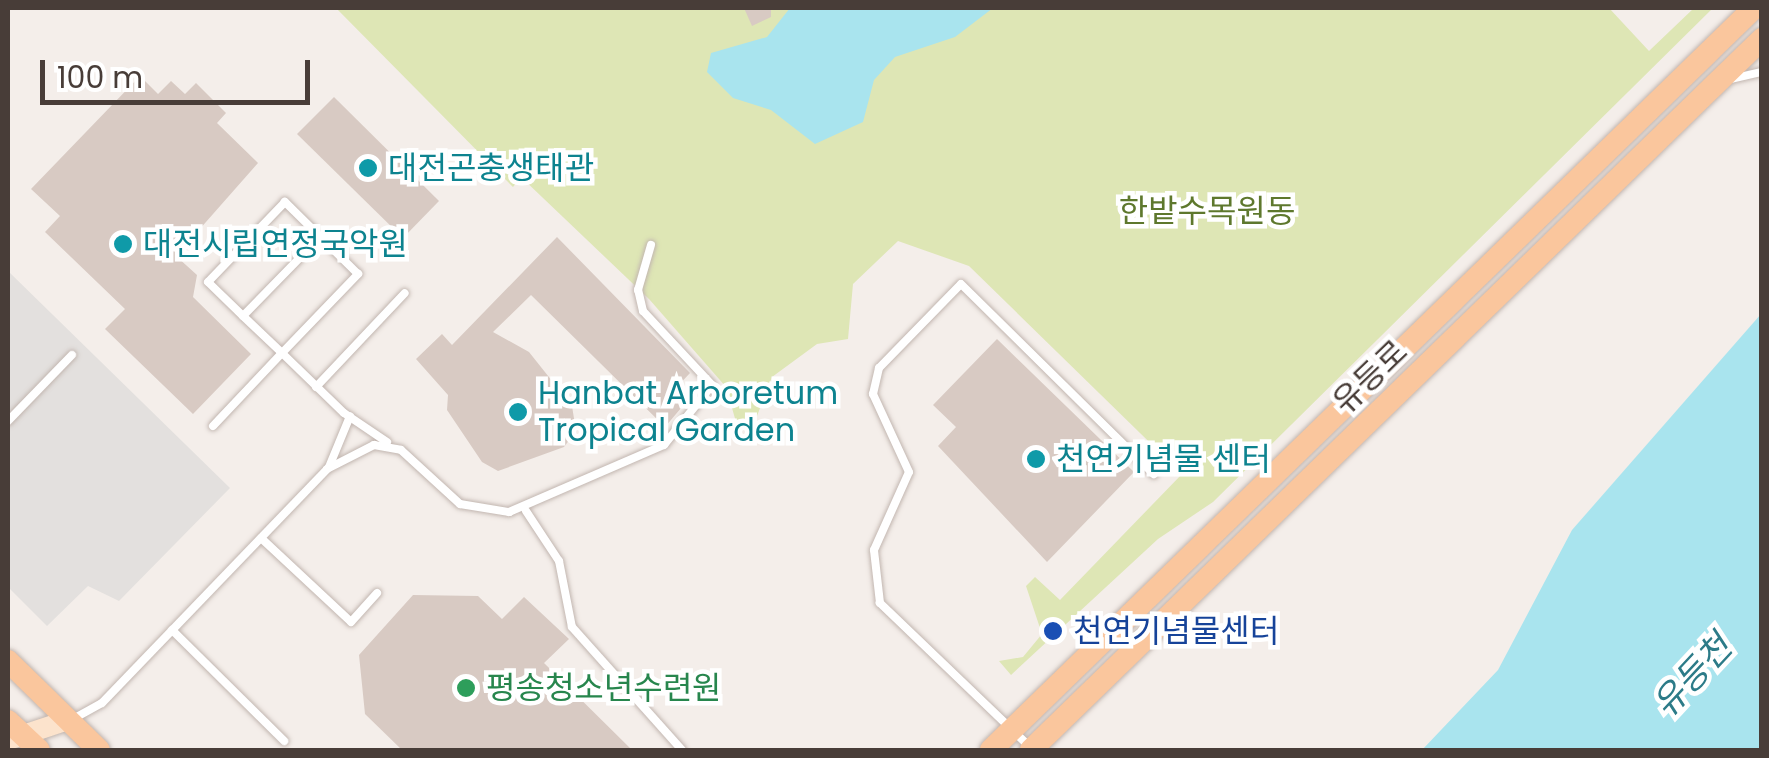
<!DOCTYPE html>
<html>
<head>
<meta charset="utf-8">
<style>
  body { margin:0 }
  #map { position:relative; width:1769px; height:758px; overflow:hidden; background:#f4eeea; font-family:Poppins,"Noto Sans KR",sans-serif }
  div>[style] { position:absolute }
  .green>* { inset:0; background:#dee6b5 }
  .parking>* { inset:0; background:#e3e0de }
  .water>* { inset:0; background:#a9e4ee }
  .building>* { inset:0; background:#d8cac3 }
  .roads { filter:drop-shadow(0 0 2px #c2b6b0) drop-shadow(0 0 2px #c2b6b0) }
  .lane>* { height:8px; margin:-4px; padding:0 4px; transform-origin:4px; border-radius:4px; background:#fff }
  .secondary>* { height:20px; margin:-10px; padding:0 10px; transform-origin:10px; border-radius:10px; background:#fce3cc }
  .primary>* { height:22px; margin:-11px; padding:0 11px; transform-origin:11px; border-radius:11px; background:#fac69d }
  .dots>* { width:28px; height:28px; translate:-50% -50%; box-sizing:border-box; border:5px solid #fff; border-radius:50% }
  span { translate:-50% -50%; white-space:nowrap; text-align:center; line-height:1.15; -webkit-text-stroke:9px #fff; paint-order:stroke }
  .culture-label { font-size:32px; color:#0d838f }
  .left { translate:0 -50%; text-align:left }
  .park-label { font-size:32px; color:#5e782d }
  .street-label { font-size:32px; color:#483d38 }
  .transit-label { font-size:32px; color:#164399 }
  .leisure-label { font-size:32px; color:#27864d }
  .water-label { font-size:35px; color:#2c7b88; font-style:italic }
  .frame { position:absolute; inset:0; border:10px solid #483d38; pointer-events:none }
  .scale { position:absolute; left:40px; top:60px; width:270px; height:45px; box-sizing:border-box; border:5px solid #483d38; border-top:0; padding-left:12px; font-size:30px; line-height:35px; white-space:nowrap; color:#483d38; -webkit-text-stroke:8px #fff; paint-order:stroke }
</style>
</head>
<body>
<div id="map">
  <div class="green">
    <i style="clip-path:polygon(336px 8px,1609px 8px,1649px 51px,1694px 8px,1713px 8px,1213px 502px,1158px 539px,1011px 675px,999px 661px,1023px 657px,1042px 634px,1026px 586px,1035px 577px,1060px 600px,1182px 474px,969px 266px,898px 241px,853px 284px,848px 339px,817px 344px,772px 377px,757px 416px,738px 429px,726px 387px,649px 299px,521px 177px,513px 187px)"></i>
  </div>
  <div class="parking">
    <i style="clip-path:polygon(8px 271px,230px 488px,119px 601px,88px 586px,47px 626px,8px 587px)"></i>
  </div>
  <div class="water">
    <i style="clip-path:polygon(790px 8px,993px 8px,955px 37px,895px 57px,874px 80px,863px 122px,815px 144px,771px 110px,733px 98px,707px 72px,711px 53px,767px 37px)"></i>
    <i style="clip-path:polygon(1761px 314px,1761px 750px,1422px 750px,1498px 670px,1572px 530px)"></i>
  </div>
  <div class="building">
    <i style="clip-path:polygon(744px 8px,771px 8px,771px 17px,752px 26px)"></i>
    <i style="clip-path:polygon(140px 76px,158px 94px,171px 81px,185px 94px,196px 83px,226px 113px,217px 123px,258px 163px,176px 256px,197px 275px,193px 297px,251px 354px,193px 414px,105px 329px,125px 309px,45px 232px,60px 216px,31px 189px)"></i>
    <i style="clip-path:polygon(334px 97px,439px 201px,403px 238px,297px 134px)"></i>
    <i style="clip-path:polygon(557px 237px,690px 373px,676px 388px,687px 401px,665px 427px,531px 295px,493px 332px,529px 352px,572px 406px,576px 431px,564px 447px,498px 471px,482px 462px,447px 410px,448px 395px,416px 359px,442px 334px,452px 345px)"></i>
    <i style="clip-path:polygon(997px 339px,1134px 472px,1047px 562px,938px 446px,956px 427px,933px 405px)"></i>
    <i style="clip-path:polygon(413px 595px,478px 596px,502px 619px,524px 597px,569px 639px,544px 663px,632px 750px,402px 750px,365px 714px,359px 655px)"></i>
  </div>
  <div class="roads">
    <div class="lane">
      <i style="left:1731px;top:79px;width:32px;rotate:-13deg"></i>
      <i style="left:243px;top:316px;width:110px;rotate:-45.7deg"></i>
      <i style="left:316px;top:387px;width:129px;rotate:-46.6deg"></i>
      <i style="left:8px;top:421px;width:92px;rotate:-45.9deg"></i>
      <i style="left:213px;top:426px;width:100px;rotate:-46.6deg"></i>
      <i style="left:282px;top:353px;width:110px;rotate:-46.1deg"></i>
      <i style="left:358px;top:274px;width:103px;rotate:-135.4deg"></i>
      <i style="left:285px;top:202px;width:111px;rotate:133.9deg"></i>
      <i style="left:208px;top:282px;width:49px;rotate:44.2deg"></i>
      <i style="left:243px;top:316px;width:54px;rotate:43.5deg"></i>
      <i style="left:282px;top:353px;width:86px;rotate:44.1deg"></i>
      <i style="left:344px;top:413px;width:52px;rotate:34deg"></i>
      <i style="left:329px;top:467px;width:55px;rotate:-67.6deg"></i>
      <i style="left:526px;top:511px;width:60px;rotate:56.6deg"></i>
      <i style="left:559px;top:561px;width:67px;rotate:78.9deg"></i>
      <i style="left:572px;top:627px;width:165px;rotate:48.2deg"></i>
      <i style="left:261px;top:538px;width:123px;rotate:43deg"></i>
      <i style="left:351px;top:622px;width:39px;rotate:-48deg"></i>
      <i style="left:172px;top:630px;width:158px;rotate:44.7deg"></i>
      <i style="left:73px;top:719px;width:33px;rotate:-29deg"></i>
      <i style="left:102px;top:703px;width:325px;rotate:-46.1deg"></i>
      <i style="left:327px;top:469px;width:53px;rotate:-27.1deg"></i>
      <i style="left:374px;top:445px;width:27px;rotate:10deg"></i>
      <i style="left:401px;top:450px;width:80px;rotate:42.5deg"></i>
      <i style="left:460px;top:504px;width:50px;rotate:9.3deg"></i>
      <i style="left:509px;top:512px;width:169px;rotate:-23.4deg"></i>
      <i style="left:664px;top:445px;width:77px;rotate:-51.3deg"></i>
      <i style="left:712px;top:385px;width:101px;rotate:-133deg"></i>
      <i style="left:643px;top:311px;width:22px;rotate:-103deg"></i>
      <i style="left:638px;top:290px;width:47px;rotate:-73.9deg"></i>
      <i style="left:1029px;top:746px;width:207px;rotate:-136.2deg"></i>
      <i style="left:880px;top:603px;width:53px;rotate:-96.5deg"></i>
      <i style="left:874px;top:550px;width:85px;rotate:-65.8deg"></i>
      <i style="left:909px;top:472px;width:86px;rotate:-114.8deg"></i>
      <i style="left:873px;top:394px;width:27px;rotate:-77deg"></i>
      <i style="left:879px;top:368px;width:117px;rotate:-45.7deg"></i>
      <i style="left:961px;top:284px;width:271px;rotate:44.6deg"></i>
    </div>
    <div class="secondary">
      <i style="left:8px;top:740px;width:63px;rotate:-18.4deg"></i>
    </div>
    <div class="primary">
      <i style="left:8px;top:661px;width:127px;rotate:44.4deg"></i>
      <i style="left:8px;top:721px;width:42px;rotate:43.1deg"></i>
      <i style="left:991px;top:750px;width:1064px;rotate:-44.2deg"></i>
      <i style="left:1031px;top:750px;width:1020px;rotate:-44.21deg"></i>
    </div>
  </div>
  <div class="dots">
    <i style="left:368px;top:168px;background:#0f9aa8"></i>
    <i style="left:123px;top:244px;background:#0f9aa8"></i>
    <i style="left:518px;top:412px;background:#0f9aa8"></i>
    <i style="left:1036px;top:459px;background:#0f9aa8"></i>
    <i style="left:1053px;top:631px;background:#1a4fb4"></i>
    <i style="left:466px;top:688px;background:#2e9e5b"></i>
  </div>
  <div class="culture-label">
    <span class="left" style="left:388px;top:168px">대전곤충생태관</span>
    <span class="left" style="left:143px;top:244px">대전시립연정국악원</span>
    <span class="left" style="left:538px;top:412px">Hanbat Arboretum<br>Tropical Garden</span>
    <span class="left" style="left:1056px;top:459px">천연기념물 센터</span>
  </div>
  <div class="park-label">
    <span style="left:1207px;top:211px">한밭수목원동</span>
  </div>
  <div class="street-label">
    <span style="left:1370px;top:377px;rotate:-44deg">유등로</span>
  </div>
  <div class="transit-label">
    <span class="left" style="left:1073px;top:631px">천연기념물센터</span>
  </div>
  <div class="leisure-label">
    <span class="left" style="left:486px;top:688px">평송청소년수련원</span>
  </div>
  <div class="water-label">
    <span style="left:1692px;top:676px;rotate:-47deg">유등천</span>
  </div>
  <div class="frame"></div>
  <div class="scale">100 m</div>
</div>
</body>
</html>
